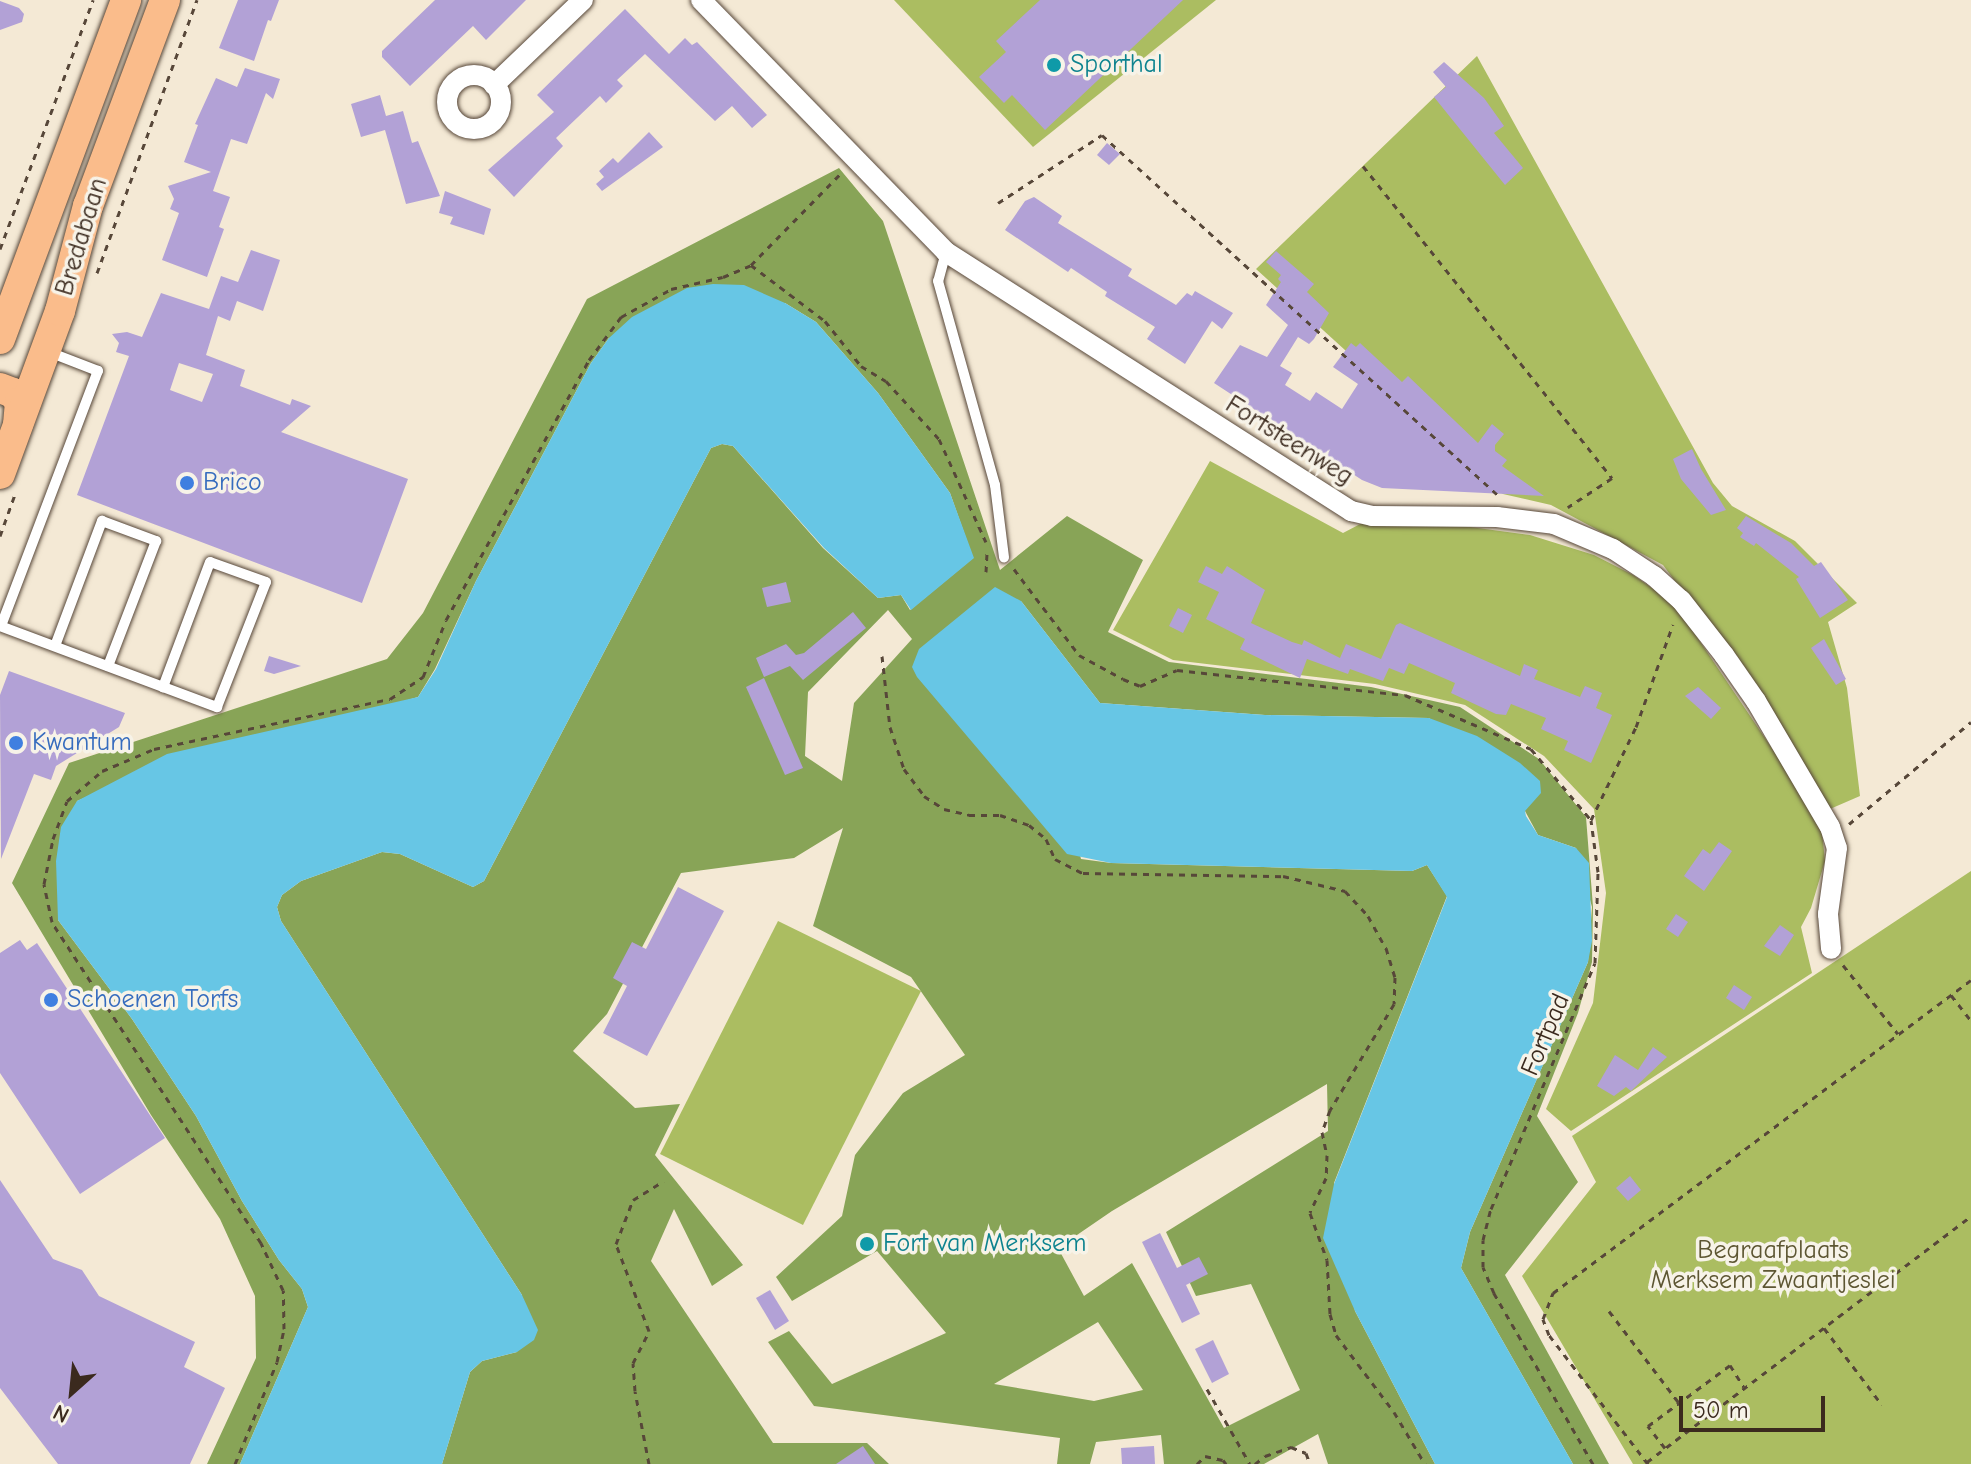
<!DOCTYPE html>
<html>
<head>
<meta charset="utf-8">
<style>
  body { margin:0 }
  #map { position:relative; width:1971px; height:1464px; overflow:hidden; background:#f4e9d5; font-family:"Comic Neue",sans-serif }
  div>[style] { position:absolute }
  .green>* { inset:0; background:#abbd61 }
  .forest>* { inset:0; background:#88a457 }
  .water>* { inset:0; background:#67c6e5 }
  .building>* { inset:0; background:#b2a1d6 }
  .path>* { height:3px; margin-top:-1.5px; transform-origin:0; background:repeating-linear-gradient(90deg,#574739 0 6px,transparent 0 12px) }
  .roads { filter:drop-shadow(0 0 2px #574739) drop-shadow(0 0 2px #574739) }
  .service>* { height:10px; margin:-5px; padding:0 5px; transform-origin:5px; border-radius:5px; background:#fff }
  .minor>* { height:20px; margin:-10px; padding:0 10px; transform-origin:10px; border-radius:10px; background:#fff }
  .minor>.ring { margin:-10px; padding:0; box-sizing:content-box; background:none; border:20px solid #fff; border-radius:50% }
  .primary>* { height:30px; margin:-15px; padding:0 15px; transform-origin:15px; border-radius:15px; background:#fabc8b }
  .dots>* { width:22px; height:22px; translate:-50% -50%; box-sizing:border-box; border:4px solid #f7f3e8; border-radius:50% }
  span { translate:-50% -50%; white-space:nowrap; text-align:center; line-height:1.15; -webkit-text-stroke:7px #f7f3e8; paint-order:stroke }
  .culture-label { font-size:26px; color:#0d838f }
  .left { translate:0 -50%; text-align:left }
  .street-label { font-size:26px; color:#3b2a1e }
  .shop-label { font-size:26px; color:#366cbe }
  .park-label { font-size:26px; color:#5d5632 }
  .north { position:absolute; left:32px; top:1352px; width:80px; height:80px; -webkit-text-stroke:6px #f7f3e8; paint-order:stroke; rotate:207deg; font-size:22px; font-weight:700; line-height:32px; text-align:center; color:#3b2a1e }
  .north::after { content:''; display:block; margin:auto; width:28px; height:36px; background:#3b2a1e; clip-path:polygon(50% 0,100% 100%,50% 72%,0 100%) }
  .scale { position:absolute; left:1679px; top:1396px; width:146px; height:36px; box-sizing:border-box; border:4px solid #3b2a1e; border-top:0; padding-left:10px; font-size:24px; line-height:28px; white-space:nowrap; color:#3b2a1e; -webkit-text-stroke:6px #f7f3e8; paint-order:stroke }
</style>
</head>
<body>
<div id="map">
  <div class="green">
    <i style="clip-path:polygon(894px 0,1216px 0,1033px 147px)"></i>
    <i style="clip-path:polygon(1477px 56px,1713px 483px,1732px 506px,1795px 541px,1857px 603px,1828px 622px,1847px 688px,1860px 796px,1830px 809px,1752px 685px,1663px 565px,1551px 505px,1503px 494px,1256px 269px)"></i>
    <i style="clip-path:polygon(1210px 461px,1343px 533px,1364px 522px,1463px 526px,1530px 535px,1594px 555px,1633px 575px,1674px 603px,1821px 821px,1825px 861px,1811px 908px,1801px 927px,1812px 973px,1571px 1131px,1546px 1109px,1593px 1003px,1606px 893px,1594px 809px,1544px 756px,1465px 705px,1375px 684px,1173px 660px,1113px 630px)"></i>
    <i style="clip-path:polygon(1971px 871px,1971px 1464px,1633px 1464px,1522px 1276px,1596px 1182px,1572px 1136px)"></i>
    <i style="clip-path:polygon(778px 921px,921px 991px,803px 1225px,660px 1154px)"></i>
  </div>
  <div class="forest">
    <i style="clip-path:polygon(evenodd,839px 168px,883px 221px,1000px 570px,1067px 516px,1143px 560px,1108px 632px,1169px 662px,1371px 687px,1460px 707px,1539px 759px,1586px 817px,1593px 907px,1592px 962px,1578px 1013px,1537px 1116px,1578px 1182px,1505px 1275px,1609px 1464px,1573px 1464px,1461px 1268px,1470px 1232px,1588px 962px,1592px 907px,1576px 848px,1538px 835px,1525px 811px,1429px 718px,1265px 715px,1100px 703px,1021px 601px,1081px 859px,1111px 863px,1412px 871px,1427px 865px,1447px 896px,1334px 1183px,1355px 1311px,1435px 1464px,1328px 1464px,1318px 1434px,1264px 1464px,1164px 1464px,1161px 1435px,1096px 1442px,1090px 1464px,1057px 1464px,1060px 1438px,814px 1406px,768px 1342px,789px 1331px,832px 1384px,946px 1333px,877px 1251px,792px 1301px,776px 1277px,842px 1216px,855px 1155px,903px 1093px,965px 1055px,911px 977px,813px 926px,843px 828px,794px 858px,681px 873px,607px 1014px,573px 1051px,635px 1108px,680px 1104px,655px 1155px,743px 1265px,712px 1286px,674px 1209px,651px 1261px,773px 1443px,867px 1443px,889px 1464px,442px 1464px,470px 1372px,482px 1361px,517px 1352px,522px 1295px,281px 921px,277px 907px,282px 895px,301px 881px,382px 852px,400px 854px,473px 887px,484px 881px,711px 448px,722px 444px,733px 446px,823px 548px,878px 598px,901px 595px,910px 610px,973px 558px,950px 493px,878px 393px,816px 322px,785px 303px,609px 338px,591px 363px,476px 581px,435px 669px,418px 697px,110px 787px,77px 801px,58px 920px,132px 1019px,196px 1116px,242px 1201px,279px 1260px,302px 1289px,308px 1307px,240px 1464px,207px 1464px,256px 1358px,255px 1296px,220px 1219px,151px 1115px,12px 883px,69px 763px,387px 659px,423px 613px,587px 299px,839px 168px,888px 610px,912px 639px,854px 703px,842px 781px,805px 756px,808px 692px,888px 610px,839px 168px,1327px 1084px,1328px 1131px,1166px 1232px,1196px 1296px,1251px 1284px,1300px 1390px,1224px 1428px,1132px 1263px,1084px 1296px,1058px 1248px,1112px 1211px,1327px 1084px,839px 168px,1098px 1322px,1143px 1390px,1094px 1401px,994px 1384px,1098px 1322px)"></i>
  </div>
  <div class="water">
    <i style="clip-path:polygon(713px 284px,744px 285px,785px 303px,816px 322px,878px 393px,950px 493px,974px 558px,911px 610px,901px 595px,878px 598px,824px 548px,733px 446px,722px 444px,711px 448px,484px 881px,473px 887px,400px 854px,382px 852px,301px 881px,282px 895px,277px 907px,281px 921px,522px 1295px,538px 1330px,534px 1340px,517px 1352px,482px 1361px,470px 1372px,442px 1464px,240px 1464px,308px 1307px,302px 1289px,279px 1260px,242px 1201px,196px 1116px,132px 1019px,58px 920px,56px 861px,61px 827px,77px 801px,167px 754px,418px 697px,436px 669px,476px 581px,591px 363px,609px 338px,632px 317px,687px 288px)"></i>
    <i style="clip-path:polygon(995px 587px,1021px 601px,1100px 703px,1265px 715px,1429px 718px,1477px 736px,1520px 763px,1540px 781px,1541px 793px,1525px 811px,1526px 816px,1538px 835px,1576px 848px,1589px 863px,1592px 941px,1588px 962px,1470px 1232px,1461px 1268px,1573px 1464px,1435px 1464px,1355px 1311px,1323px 1238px,1334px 1184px,1447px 897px,1427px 865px,1412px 871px,1111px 863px,1067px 854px,917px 677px,912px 667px,919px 649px)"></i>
  </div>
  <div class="building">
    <i style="clip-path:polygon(238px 0,279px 0,271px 21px,268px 20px,254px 61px,219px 48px)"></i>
    <i style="clip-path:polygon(435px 0,526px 0,486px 40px,473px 26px,410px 86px,382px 57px,382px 51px)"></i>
    <i style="clip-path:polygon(1040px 0,1183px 0,1045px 130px,1012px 95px,1004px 103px,979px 77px,1006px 52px,996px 41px)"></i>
    <i style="clip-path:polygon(0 1px,19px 8px,24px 14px,22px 22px,0 30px)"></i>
    <i style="clip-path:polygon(625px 9px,669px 54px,685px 38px,692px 45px,697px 42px,767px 115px,752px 128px,732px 106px,715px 121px,645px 54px,617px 80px,623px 86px,606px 103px,600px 96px,556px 138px,563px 146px,514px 197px,488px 170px,554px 112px,537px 95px)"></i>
    <i style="clip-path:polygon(1444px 62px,1484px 98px,1504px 126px,1494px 133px,1523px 168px,1505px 185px,1434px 97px,1446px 87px,1433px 72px)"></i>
    <i style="clip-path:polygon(245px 68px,280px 79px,273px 99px,266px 93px,247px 144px,231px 139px,213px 191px,230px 197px,219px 227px,224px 229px,207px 277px,162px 260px,179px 213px,170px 209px,174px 199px,168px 186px,211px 172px,184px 162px,198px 125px,195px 124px,216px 78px,237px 87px)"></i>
    <i style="clip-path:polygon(380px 95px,386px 116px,403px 111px,412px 143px,418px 141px,440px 196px,406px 204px,385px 130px,361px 137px,351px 104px)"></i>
    <i style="clip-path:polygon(649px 132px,663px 147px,602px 191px,596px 184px,604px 177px,599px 171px,613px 158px,618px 163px)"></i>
    <i style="clip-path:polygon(1107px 143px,1120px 154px,1109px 165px,1097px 155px)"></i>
    <i style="clip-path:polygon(445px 191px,491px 209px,484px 235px,450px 224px,453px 217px,439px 213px)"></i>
    <i style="clip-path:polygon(1034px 197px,1062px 216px,1058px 223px,1132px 269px,1128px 276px,1176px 305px,1187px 293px,1192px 296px,1195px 291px,1233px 313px,1222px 329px,1212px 321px,1185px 364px,1147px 339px,1155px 327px,1105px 296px,1107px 292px,1071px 268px,1068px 272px,1005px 230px,1025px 201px)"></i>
    <i style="clip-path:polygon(evenodd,251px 250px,280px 260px,263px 311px,237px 301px,230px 321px,218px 316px,206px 355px,245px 370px,240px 386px,290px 405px,292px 399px,311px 406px,281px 432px,408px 479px,362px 603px,77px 495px,129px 356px,116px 352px,119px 343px,112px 334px,127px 332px,142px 337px,161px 293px,209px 309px,221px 276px,238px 282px,251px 250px,179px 363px,213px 374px,202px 402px,170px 390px,179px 363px)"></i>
    <i style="clip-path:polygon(1276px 251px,1314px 284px,1307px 292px,1329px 313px,1314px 339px,1309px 344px,1298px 337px,1280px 366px,1292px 373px,1285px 385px,1310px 401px,1316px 392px,1342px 409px,1358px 384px,1333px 367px,1351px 343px,1356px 347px,1360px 343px,1402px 382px,1408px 376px,1478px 443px,1492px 424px,1504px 434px,1495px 445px,1495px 451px,1507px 460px,1502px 466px,1544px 496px,1382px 488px,1362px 480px,1214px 383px,1240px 345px,1267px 357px,1288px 325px,1266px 305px,1281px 282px,1278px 279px,1281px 275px,1266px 262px)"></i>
    <i style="clip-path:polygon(1692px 449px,1701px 469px,1726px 510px,1711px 515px,1681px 479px,1673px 459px)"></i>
    <i style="clip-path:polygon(1746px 516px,1791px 543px,1814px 566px,1821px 562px,1848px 600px,1820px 618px,1796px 579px,1799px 577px,1756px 543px,1754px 546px,1740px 537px,1743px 533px,1737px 528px)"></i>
    <i style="clip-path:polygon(1206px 566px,1222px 574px,1227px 566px,1265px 590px,1251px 623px,1292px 642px,1302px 645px,1304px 640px,1340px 658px,1346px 644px,1381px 659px,1396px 625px,1400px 623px,1520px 676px,1524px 664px,1538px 670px,1534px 679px,1580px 697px,1585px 686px,1602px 693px,1596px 708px,1612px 715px,1591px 763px,1564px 750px,1568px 741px,1541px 729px,1546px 718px,1511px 704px,1506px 715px,1496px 714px,1451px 693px,1455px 683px,1409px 663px,1404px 674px,1389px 668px,1383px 681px,1350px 669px,1348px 674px,1307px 659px,1300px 678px,1240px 649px,1245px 639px,1206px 619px,1219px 592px,1198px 582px)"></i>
    <i style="clip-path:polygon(786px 582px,791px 602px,767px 607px,762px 588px)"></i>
    <i style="clip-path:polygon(1178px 608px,1192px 615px,1183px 633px,1169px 626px)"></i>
    <i style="clip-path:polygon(853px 612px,866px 628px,803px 680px,790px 666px,764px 677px,756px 658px,786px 644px,796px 655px,804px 653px)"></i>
    <i style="clip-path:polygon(1824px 639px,1846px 679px,1836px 685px,1811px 648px)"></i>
    <i style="clip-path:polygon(269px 656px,301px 666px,274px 674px,264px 671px)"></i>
    <i style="clip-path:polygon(9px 671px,125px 713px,119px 727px,56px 766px,51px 780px,34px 774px,1px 859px,0 695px)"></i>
    <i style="clip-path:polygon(764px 678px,803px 768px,785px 775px,746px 687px)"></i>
    <i style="clip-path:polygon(1698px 687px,1721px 708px,1711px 719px,1685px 696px)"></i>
    <i style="clip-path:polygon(1719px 842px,1732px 851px,1704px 891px,1684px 876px,1703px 849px,1710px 854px)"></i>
    <i style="clip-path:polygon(678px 887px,724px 911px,647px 1056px,603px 1033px,627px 986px,613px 978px,632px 942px,646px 949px)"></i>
    <i style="clip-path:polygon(1676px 914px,1688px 922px,1678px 937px,1666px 929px)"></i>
    <i style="clip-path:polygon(1780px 925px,1794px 935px,1780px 956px,1764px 946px)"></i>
    <i style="clip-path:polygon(20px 940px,27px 950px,37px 943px,165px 1138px,80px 1194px,0 1073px,0 953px)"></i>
    <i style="clip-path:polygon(1734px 985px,1752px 997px,1744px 1010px,1726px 998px)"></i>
    <i style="clip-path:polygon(1653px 1047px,1667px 1057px,1631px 1091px,1626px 1087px,1614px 1096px,1597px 1086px,1615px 1055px,1638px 1070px)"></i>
    <i style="clip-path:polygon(1630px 1176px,1641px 1190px,1628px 1201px,1616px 1188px)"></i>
    <i style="clip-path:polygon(0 1180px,53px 1259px,82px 1270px,99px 1296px,195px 1342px,184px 1367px,225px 1388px,190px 1464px,58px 1464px,0 1388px)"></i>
    <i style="clip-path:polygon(1160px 1233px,1177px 1268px,1199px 1257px,1208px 1274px,1186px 1285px,1200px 1314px,1182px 1323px,1142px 1242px)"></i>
    <i style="clip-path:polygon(770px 1290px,789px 1321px,775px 1330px,756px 1298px)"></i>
    <i style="clip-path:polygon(1213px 1340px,1229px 1374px,1212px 1383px,1195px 1349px)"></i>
    <i style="clip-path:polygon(863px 1446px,875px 1464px,836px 1464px)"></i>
    <i style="clip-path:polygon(1154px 1446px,1155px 1464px,1122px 1464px,1121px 1448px)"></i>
  </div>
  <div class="path">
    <i style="left:1363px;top:166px;width:399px;rotate:51.4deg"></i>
    <i style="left:1612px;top:478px;width:53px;rotate:146.6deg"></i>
    <i style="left:998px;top:203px;width:124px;rotate:-33.2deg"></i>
    <i style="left:1102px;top:135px;width:538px;rotate:42.29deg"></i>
    <i style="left:0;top:249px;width:266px;rotate:-69.5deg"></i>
    <i style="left:751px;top:265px;width:93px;rotate:37.1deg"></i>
    <i style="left:825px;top:321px;width:58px;rotate:51.3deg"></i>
    <i style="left:861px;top:366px;width:29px;rotate:31deg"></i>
    <i style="left:886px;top:381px;width:79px;rotate:47.6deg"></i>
    <i style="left:939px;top:439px;width:113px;rotate:65.5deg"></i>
    <i style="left:97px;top:273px;width:291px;rotate:-69.9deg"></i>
    <i style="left:0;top:536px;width:45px;rotate:-70.3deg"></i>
    <i style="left:1014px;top:569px;width:108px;rotate:52.9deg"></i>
    <i style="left:1079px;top:655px;width:50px;rotate:28.6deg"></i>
    <i style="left:1123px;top:679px;width:18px;rotate:22deg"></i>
    <i style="left:1140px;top:686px;width:40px;rotate:-23.4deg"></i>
    <i style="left:1177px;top:670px;width:229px;rotate:6.3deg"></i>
    <i style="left:1405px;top:695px;width:137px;rotate:23.2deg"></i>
    <i style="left:1531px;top:749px;width:93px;rotate:49.8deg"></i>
    <i style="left:986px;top:572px;width:22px;rotate:-87deg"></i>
    <i style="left:882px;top:656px;width:71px;rotate:83.6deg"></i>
    <i style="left:890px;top:727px;width:44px;rotate:71.6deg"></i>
    <i style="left:904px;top:769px;width:34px;rotate:53deg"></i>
    <i style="left:924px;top:796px;width:24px;rotate:33deg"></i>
    <i style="left:944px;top:809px;width:26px;rotate:13deg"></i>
    <i style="left:969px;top:815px;width:31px"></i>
    <i style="left:1000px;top:815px;width:31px;rotate:19deg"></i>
    <i style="left:1029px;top:825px;width:22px;rotate:39deg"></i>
    <i style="left:1046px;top:839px;width:22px;rotate:66deg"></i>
    <i style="left:1055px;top:859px;width:31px;rotate:27deg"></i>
    <i style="left:1083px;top:873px;width:200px;rotate:0.9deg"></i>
    <i style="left:1283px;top:876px;width:64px;rotate:13.6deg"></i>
    <i style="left:1345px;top:891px;width:34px;rotate:47deg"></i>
    <i style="left:1368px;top:916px;width:37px;rotate:61deg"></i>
    <i style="left:1386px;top:948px;width:30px;rotate:73deg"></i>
    <i style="left:1395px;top:977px;width:27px;rotate:92deg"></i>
    <i style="left:1394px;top:1004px;width:124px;rotate:121.1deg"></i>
    <i style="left:1330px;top:1110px;width:23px;rotate:110deg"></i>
    <i style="left:1322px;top:1132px;width:24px;rotate:78deg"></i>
    <i style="left:1327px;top:1155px;width:23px;rotate:92deg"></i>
    <i style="left:1326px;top:1178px;width:38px;rotate:115deg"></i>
    <i style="left:1310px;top:1213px;width:50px;rotate:70.1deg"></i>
    <i style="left:1327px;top:1260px;width:54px;rotate:86.8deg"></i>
    <i style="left:1330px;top:1314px;width:22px;rotate:74deg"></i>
    <i style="left:1336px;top:1335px;width:96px;rotate:53deg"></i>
    <i style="left:1394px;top:1412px;width:61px;rotate:59.2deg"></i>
    <i style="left:1849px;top:824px;width:159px;rotate:-39.9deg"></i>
    <i style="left:1843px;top:965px;width:88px;rotate:51.4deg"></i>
    <i style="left:1951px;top:995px;width:33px;rotate:52deg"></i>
    <i style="left:1609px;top:1311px;width:116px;rotate:52.7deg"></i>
    <i style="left:1824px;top:1328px;width:96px;rotate:53deg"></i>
    <i style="left:1207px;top:1389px;width:86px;rotate:60.2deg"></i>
    <i style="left:1665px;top:1448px;width:28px;rotate:-128deg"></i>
    <i style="left:1648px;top:1426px;width:102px;rotate:-36.6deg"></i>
    <i style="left:1730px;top:1365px;width:26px;rotate:58deg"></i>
    <i style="left:1647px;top:1462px;width:407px;rotate:-37.2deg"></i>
    <i style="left:235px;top:1464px;width:110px;rotate:-67.6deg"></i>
    <i style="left:277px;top:1362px;width:34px;rotate:-78deg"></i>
    <i style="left:284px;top:1329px;width:39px;rotate:-91deg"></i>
    <i style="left:283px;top:1290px;width:52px;rotate:-115.1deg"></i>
    <i style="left:261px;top:1243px;width:383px;rotate:-123.1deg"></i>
    <i style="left:52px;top:922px;width:39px;rotate:-102deg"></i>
    <i style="left:44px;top:884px;width:46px;rotate:-78.7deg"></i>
    <i style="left:53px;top:839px;width:40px;rotate:-69.8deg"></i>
    <i style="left:67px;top:801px;width:46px;rotate:-40.6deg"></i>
    <i style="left:102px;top:771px;width:56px;rotate:-22.9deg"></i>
    <i style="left:154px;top:749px;width:241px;rotate:-12deg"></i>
    <i style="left:390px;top:699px;width:40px;rotate:-34deg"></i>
    <i style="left:423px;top:677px;width:61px;rotate:-68deg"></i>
    <i style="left:446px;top:620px;width:297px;rotate:-61.2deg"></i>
    <i style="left:589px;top:360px;width:54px;rotate:-53.3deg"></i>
    <i style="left:621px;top:317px;width:57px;rotate:-29.2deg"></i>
    <i style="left:671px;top:289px;width:53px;rotate:-13deg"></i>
    <i style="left:723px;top:277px;width:30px;rotate:-23deg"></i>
    <i style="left:751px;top:265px;width:129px;rotate:-45.6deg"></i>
    <i style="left:649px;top:1464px;width:74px;rotate:-100.9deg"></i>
    <i style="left:635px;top:1391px;width:28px;rotate:-94deg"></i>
    <i style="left:633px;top:1363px;width:36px;rotate:-63deg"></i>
    <i style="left:649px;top:1331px;width:93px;rotate:-110.8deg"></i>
    <i style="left:616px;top:1244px;width:47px;rotate:-68.9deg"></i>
    <i style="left:633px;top:1200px;width:36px;rotate:-32deg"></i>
    <i style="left:1197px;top:1464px;width:11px;rotate:-45deg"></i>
    <i style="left:1205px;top:1456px;width:18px;rotate:13deg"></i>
    <i style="left:1223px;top:1460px;width:5px;rotate:53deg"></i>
    <i style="left:1255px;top:1464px;width:13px;rotate:-39deg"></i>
    <i style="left:1265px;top:1456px;width:28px;rotate:-19deg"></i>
    <i style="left:1291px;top:1447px;width:16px;rotate:22deg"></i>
    <i style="left:1306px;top:1453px;width:12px;rotate:70deg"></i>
    <i style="left:1593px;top:1464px;width:198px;rotate:-120.1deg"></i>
    <i style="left:1494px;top:1293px;width:28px;rotate:-113deg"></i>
    <i style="left:1483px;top:1267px;width:27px;rotate:-90deg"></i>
    <i style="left:1483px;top:1240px;width:32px;rotate:-76deg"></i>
    <i style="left:1491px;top:1209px;width:267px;rotate:-67.1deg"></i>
    <i style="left:1595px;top:963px;width:91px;rotate:-88.1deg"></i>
    <i style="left:1598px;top:872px;width:52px;rotate:-97.7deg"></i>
    <i style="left:1591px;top:820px;width:103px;rotate:-64.2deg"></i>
    <i style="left:1636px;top:727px;width:109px;rotate:-70.2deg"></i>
    <i style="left:1648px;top:1464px;width:163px;rotate:-127.5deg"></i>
    <i style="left:1549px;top:1335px;width:17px;rotate:-111deg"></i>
    <i style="left:1543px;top:1319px;width:28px;rotate:-69deg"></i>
    <i style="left:1553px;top:1293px;width:522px;rotate:-36.83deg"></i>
  </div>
  <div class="roads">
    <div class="service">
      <i style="left:946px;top:252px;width:30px;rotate:105deg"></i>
      <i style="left:938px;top:281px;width:212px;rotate:74.4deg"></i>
      <i style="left:995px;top:485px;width:73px;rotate:82.9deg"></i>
      <i style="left:0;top:626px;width:232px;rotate:20.5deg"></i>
      <i style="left:217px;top:707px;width:134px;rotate:-68.6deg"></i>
      <i style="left:266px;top:582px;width:59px;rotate:-160.3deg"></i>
      <i style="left:210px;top:562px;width:134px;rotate:110.6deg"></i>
      <i style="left:1px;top:626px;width:273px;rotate:-69.2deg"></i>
      <i style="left:98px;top:371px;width:53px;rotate:-158.8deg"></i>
      <i style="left:55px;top:646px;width:134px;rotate:-69.4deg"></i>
      <i style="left:102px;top:521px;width:58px;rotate:20.3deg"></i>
      <i style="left:156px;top:541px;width:134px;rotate:111deg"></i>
    </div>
    <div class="minor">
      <i style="left:701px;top:0;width:351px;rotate:45.8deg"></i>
      <i style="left:946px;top:252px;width:481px;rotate:32.6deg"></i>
      <i style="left:1351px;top:511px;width:22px;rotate:13deg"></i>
      <i style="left:1372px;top:516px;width:125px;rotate:0.5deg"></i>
      <i style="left:1497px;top:517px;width:57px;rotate:7deg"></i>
      <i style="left:1554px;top:524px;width:64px;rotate:23deg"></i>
      <i style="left:1613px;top:549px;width:49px;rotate:33.4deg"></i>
      <i style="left:1654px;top:576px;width:36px;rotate:42deg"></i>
      <i style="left:1681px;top:600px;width:70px;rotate:52deg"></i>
      <i style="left:1724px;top:655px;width:56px;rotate:55.2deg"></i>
      <i style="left:1756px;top:701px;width:146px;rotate:59.6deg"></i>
      <i style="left:1830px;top:827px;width:22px;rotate:72deg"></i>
      <i style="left:1837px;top:848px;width:67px;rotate:97.8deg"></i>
      <i style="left:1828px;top:914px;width:35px;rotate:85deg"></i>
      <i class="ring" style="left:447px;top:75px;width:34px;height:34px"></i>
      <i style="left:494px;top:85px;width:123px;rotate:-43.7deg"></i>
    </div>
    <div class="primary">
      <i style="left:0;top:339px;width:362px;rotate:-69.6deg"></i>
      <i style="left:0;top:388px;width:14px;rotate:21deg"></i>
      <i style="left:13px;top:393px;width:11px;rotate:52deg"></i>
      <i style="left:20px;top:402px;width:22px;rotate:95deg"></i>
      <i style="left:0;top:474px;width:174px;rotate:-69.8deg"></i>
      <i style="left:60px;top:311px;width:109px;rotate:-75.1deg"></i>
      <i style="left:88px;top:206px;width:220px;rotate:-69.5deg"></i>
    </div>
  </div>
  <div class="dots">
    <i style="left:1054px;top:65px;background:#0f9aa8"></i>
    <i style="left:187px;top:483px;background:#3f7fe0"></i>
    <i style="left:16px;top:743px;background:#3f7fe0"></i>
    <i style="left:51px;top:1000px;background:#3f7fe0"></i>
    <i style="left:867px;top:1244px;background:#0f9aa8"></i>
  </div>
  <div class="culture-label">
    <span class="left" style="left:1070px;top:65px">Sporthal</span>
    <span class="left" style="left:883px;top:1244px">Fort van Merksem</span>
  </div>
  <div class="street-label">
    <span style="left:82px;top:237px;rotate:-73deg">Bredabaan</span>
    <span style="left:1289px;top:441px;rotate:32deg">Fortsteenweg</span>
    <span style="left:1546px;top:1035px;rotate:-67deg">Fortpad</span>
  </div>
  <div class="shop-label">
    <span class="left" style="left:203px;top:483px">Brico</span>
    <span class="left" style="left:32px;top:743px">Kwantum</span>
    <span class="left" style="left:67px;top:1000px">Schoenen Torfs</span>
  </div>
  <div class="park-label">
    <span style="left:1773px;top:1266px">Begraafplaats<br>Merksem Zwaantjeslei</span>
  </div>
  <div class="north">N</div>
  <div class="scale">50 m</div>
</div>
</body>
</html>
